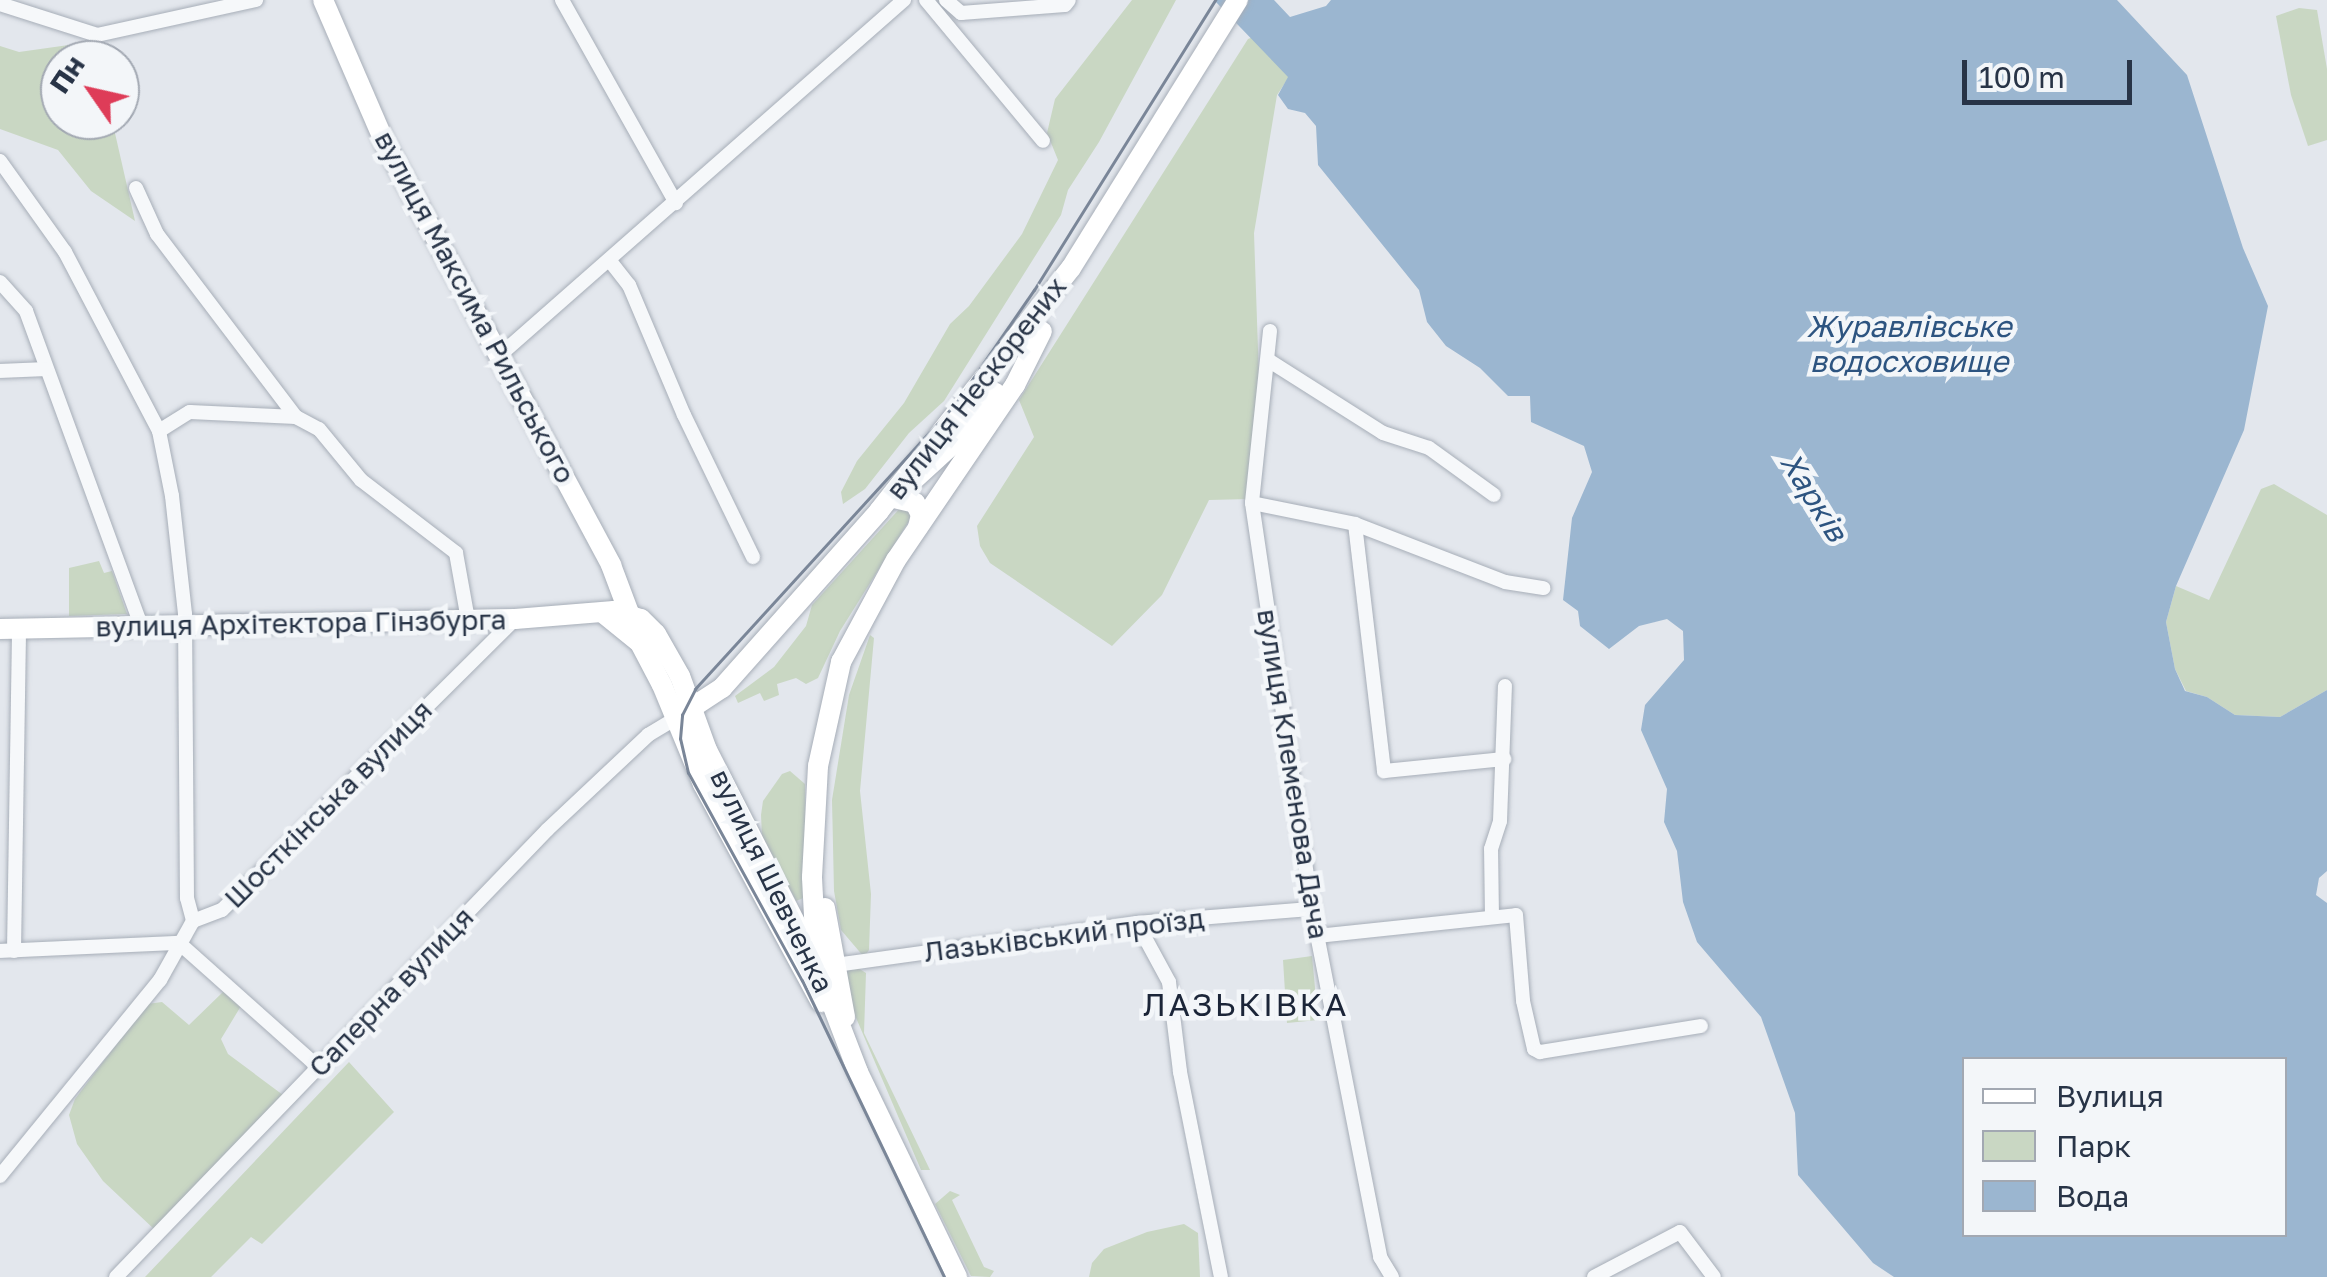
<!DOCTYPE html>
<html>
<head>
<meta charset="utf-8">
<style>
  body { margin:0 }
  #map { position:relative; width:2327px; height:1277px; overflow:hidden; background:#e3e7ed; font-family:"Golos Text",sans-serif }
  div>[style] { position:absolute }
  .green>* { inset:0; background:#c9d7c3 }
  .water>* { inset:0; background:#9bb6d0 }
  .roads { filter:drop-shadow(0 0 2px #a7aeb8) drop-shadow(0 0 2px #a7aeb8) }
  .street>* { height:14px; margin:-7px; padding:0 7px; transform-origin:7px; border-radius:7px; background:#f6f8fa }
  .secondary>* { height:20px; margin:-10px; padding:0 10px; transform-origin:10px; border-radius:10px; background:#fff }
  .primary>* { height:20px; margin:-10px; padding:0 10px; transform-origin:10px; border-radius:10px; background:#fff }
  .tram>* { height:2.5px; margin:-1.25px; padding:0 1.25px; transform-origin:1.25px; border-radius:1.25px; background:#7a8698 }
  span { translate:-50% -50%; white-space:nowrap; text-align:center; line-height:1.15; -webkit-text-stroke:9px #f3f6f9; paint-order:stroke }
  .street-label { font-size:28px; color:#283447 }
  .water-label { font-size:30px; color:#2d5480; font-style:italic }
  .quarter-label { font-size:32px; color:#1b2538; letter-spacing:2.5px }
  .legend { position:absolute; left:1962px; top:1057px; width:325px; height:180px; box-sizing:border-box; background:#f3f6f9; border:2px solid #a2a8b2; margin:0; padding:12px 18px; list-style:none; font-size:30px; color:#283447 }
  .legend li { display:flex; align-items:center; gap:20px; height:50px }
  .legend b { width:50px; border:2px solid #a2a8b2 }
  .north { position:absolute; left:40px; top:40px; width:100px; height:100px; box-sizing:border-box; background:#f3f6f9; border:2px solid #a2a8b2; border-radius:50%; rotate:304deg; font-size:28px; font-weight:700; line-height:40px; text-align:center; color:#283447 }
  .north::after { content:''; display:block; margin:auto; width:35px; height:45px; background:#de3c58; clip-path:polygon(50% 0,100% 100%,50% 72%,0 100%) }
  .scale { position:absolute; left:1962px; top:60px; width:170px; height:45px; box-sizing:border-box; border:5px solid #283447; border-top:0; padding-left:12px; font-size:30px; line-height:35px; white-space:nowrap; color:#283447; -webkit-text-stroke:8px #f3f6f9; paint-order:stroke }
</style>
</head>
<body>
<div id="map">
  <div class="green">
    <i style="clip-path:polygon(1132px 0,1176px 0,1099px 142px,1068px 190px,1061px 215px,944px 401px,909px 433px,865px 489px,843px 504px,841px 492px,857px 461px,904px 403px,950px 324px,969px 306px,1022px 234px,1058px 160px,1047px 133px,1055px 99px)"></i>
    <i style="clip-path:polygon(2299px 8px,2317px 10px,2327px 69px,2327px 140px,2308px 146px,2291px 95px,2276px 16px)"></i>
    <i style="clip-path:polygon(1253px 37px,1289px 77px,1277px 95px,1254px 233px,1260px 408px,1249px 499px,1209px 500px,1162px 595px,1112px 646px,990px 563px,980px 546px,977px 526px,1034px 437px,1019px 400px,1248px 39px)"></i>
    <i style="clip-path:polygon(90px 42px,95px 60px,60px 60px,60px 120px,112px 120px,135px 221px,91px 191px,58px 150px,0 129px,0 46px,19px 52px)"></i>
    <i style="clip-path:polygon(2274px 484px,2327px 515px,2327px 690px,2280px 717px,2235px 715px,2207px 697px,2186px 691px,2175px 669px,2166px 622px,2176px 586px,2209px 600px,2261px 489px)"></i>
    <i style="clip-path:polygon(902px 506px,914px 513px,840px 631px,818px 678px,806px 684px,796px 678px,777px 684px,779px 695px,764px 701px,760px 693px,738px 703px,735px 696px,774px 667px,806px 626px,812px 605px)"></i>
    <i style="clip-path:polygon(99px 561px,104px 573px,112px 571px,127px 614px,69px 616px,69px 568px)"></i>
    <i style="clip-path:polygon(870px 635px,874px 638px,860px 791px,871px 894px,869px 950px,864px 957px,841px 930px,834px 891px,832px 800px,849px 695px)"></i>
    <i style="clip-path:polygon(790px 771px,805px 784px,806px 897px,796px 901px,762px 836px,761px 815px,763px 801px,782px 774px)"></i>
    <i style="clip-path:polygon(1312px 956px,1318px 1020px,1287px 1023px,1283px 960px)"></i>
    <i style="clip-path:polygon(858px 968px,866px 973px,864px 1033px,930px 1170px,921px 1170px,845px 992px,846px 970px)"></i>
    <i style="clip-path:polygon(224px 991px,241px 1006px,221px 1039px,228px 1054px,283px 1095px,155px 1230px,103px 1181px,77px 1144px,69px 1115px,75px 1099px,147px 1004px,162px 1002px,189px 1025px)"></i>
    <i style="clip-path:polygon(349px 1062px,394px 1112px,262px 1244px,251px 1237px,211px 1277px,145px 1277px)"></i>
    <i style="clip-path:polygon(950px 1191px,960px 1195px,952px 1200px,984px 1267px,994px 1271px,990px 1277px,971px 1276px,935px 1204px)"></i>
    <i style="clip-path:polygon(1184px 1224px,1198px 1233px,1200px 1277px,1089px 1277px,1092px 1263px,1104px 1249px,1147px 1232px)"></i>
  </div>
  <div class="water">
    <i style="clip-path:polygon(evenodd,1214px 0,1274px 0,1290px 17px,1326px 6px,1331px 0,2117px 0,2187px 75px,2243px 248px,2268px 306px,2244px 430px,2176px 586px,2166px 622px,2175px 669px,2185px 691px,2207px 697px,2235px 715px,2280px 717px,2327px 690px,2327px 871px,2319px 878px,2316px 895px,2327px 903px,2327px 1277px,1894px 1277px,1873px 1263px,1798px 1175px,1795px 1113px,1761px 1017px,1697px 942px,1683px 902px,1677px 851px,1664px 822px,1667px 789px,1641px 730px,1645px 705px,1684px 660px,1683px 631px,1667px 619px,1639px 626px,1609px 649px,1580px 626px,1578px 611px,1563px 600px,1572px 518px,1592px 472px,1584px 446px,1531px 422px,1530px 396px,1508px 396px,1480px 368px,1446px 346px,1427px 322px,1419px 290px,1318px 165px,1316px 126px,1305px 113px,1288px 109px,1278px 95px,1288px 77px,1214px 0,1964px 1060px,2284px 1060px,2284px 1234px,1964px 1234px,1964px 1060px)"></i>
  </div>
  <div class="roads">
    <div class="street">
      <i style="left:562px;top:0;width:233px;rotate:60.7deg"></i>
      <i style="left:926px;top:0;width:183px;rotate:50.3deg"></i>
      <i style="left:946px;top:0;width:20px;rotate:41deg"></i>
      <i style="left:961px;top:13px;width:104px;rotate:-4.4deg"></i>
      <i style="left:1065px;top:5px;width:6px;rotate:-51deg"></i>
      <i style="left:0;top:4px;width:102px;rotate:17.7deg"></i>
      <i style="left:97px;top:35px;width:163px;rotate:-12.4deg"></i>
      <i style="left:0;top:161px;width:112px;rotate:54.5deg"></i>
      <i style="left:65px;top:252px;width:202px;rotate:62.3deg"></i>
      <i style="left:159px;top:431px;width:66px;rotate:78.7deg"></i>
      <i style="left:172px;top:496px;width:119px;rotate:83.7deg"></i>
      <i style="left:185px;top:614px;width:284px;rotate:89.6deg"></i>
      <i style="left:187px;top:898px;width:24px;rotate:75deg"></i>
      <i style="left:136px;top:188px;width:51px;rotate:65.5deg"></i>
      <i style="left:157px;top:234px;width:230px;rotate:52.8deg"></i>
      <i style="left:610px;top:261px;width:31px;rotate:52deg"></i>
      <i style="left:629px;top:285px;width:141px;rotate:67.1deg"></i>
      <i style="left:684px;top:415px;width:158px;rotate:64.1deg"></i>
      <i style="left:0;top:282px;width:39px;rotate:48deg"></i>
      <i style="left:26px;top:311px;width:335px;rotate:69.9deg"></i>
      <i style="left:1270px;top:331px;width:173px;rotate:96deg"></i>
      <i style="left:1252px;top:503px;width:410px;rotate:81.6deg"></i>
      <i style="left:1312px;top:909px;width:355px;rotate:78.9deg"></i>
      <i style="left:1380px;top:1257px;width:23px;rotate:59deg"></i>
      <i style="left:500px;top:355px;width:538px;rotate:-41.31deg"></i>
      <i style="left:1268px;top:360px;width:136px;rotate:32.4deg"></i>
      <i style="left:1383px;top:433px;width:48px;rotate:18.1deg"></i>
      <i style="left:1429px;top:448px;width:80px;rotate:35.9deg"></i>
      <i style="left:0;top:371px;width:46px;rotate:-2.5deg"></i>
      <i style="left:159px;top:431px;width:36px;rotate:-32deg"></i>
      <i style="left:190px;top:412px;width:106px;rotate:2.7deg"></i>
      <i style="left:296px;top:417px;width:26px;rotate:28deg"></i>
      <i style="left:319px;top:429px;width:66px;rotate:50.5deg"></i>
      <i style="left:361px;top:480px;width:120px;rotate:37.5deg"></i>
      <i style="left:456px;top:553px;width:68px;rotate:79.8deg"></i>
      <i style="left:1252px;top:503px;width:105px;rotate:11.5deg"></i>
      <i style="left:1355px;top:524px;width:161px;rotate:21.1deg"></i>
      <i style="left:1505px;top:582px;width:39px;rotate:9deg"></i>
      <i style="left:1355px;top:524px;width:249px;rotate:83.3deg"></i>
      <i style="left:1384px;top:771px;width:121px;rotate:-5.7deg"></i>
      <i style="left:1492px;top:917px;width:68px;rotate:-90.8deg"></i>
      <i style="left:1491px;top:849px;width:29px;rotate:-72deg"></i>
      <i style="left:1500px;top:821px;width:135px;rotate:-87.9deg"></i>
      <i style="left:1137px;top:923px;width:67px;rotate:61.5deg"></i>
      <i style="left:1169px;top:982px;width:91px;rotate:83deg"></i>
      <i style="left:1180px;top:1072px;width:209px;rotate:78.7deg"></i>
      <i style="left:1317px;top:936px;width:200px;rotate:-6deg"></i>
      <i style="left:1516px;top:915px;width:86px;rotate:85.3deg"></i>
      <i style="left:1523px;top:1001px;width:49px;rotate:77.1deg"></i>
      <i style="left:1534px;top:1049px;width:7px;rotate:27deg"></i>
      <i style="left:1540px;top:1052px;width:163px;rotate:-9.2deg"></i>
      <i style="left:0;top:951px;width:179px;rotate:-2.6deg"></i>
      <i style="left:179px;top:943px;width:186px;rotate:41.7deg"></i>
      <i style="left:14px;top:951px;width:322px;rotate:-89.1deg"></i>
      <i style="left:828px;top:966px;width:312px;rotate:-7.9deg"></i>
      <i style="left:1137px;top:923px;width:176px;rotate:-4.6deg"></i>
      <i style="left:0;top:1176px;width:253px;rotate:-50.8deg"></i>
      <i style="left:160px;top:980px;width:68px;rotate:-60.8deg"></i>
      <i style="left:193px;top:921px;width:31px;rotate:-21deg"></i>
      <i style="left:222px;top:910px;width:413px;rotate:-44.8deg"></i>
      <i style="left:116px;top:1277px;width:621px;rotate:-46.04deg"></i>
      <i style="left:547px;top:830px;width:139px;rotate:-43.2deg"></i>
      <i style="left:648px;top:735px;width:33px;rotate:-31deg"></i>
      <i style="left:1594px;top:1277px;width:97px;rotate:-27.6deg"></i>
      <i style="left:1680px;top:1232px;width:56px;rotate:52.9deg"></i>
    </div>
    <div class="secondary">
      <i style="left:323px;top:0;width:156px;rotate:66.6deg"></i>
      <i style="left:385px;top:143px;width:479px;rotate:61.8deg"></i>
      <i style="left:611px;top:565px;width:51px;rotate:69.4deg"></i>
      <i style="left:629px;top:613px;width:17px;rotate:87deg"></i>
    </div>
    <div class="primary">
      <i style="left:909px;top:484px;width:77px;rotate:-42.4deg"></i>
      <i style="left:966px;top:432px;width:49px;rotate:-53.4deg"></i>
      <i style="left:894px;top:498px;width:22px;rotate:13deg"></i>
      <i style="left:915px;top:503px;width:13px;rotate:63deg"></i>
      <i style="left:921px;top:515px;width:12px;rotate:104deg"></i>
      <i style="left:603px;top:613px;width:48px;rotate:39deg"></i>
      <i style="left:640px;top:643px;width:47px;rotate:62.4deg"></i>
      <i style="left:662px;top:685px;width:107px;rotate:67.5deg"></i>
      <i style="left:703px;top:784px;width:248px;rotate:61.6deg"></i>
      <i style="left:0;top:629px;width:515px;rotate:-1.11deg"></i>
      <i style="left:515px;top:619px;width:99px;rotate:-4.6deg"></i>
      <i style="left:614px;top:611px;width:28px;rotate:17deg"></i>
      <i style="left:641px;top:619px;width:21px;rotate:45deg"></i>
      <i style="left:656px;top:634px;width:48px;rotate:60.3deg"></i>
      <i style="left:680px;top:676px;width:79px;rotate:70deg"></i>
      <i style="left:707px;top:750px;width:242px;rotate:62.9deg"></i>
      <i style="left:817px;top:965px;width:115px;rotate:69deg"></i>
      <i style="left:858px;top:1072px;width:228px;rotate:64.2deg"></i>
      <i style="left:676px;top:718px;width:55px;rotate:-33.1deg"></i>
      <i style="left:722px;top:688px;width:237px;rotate:-48.4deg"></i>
      <i style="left:879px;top:511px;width:310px;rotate:-51.7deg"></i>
      <i style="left:1071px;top:268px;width:316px;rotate:-58.1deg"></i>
      <i style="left:825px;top:908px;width:111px;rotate:79.6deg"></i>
      <i style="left:816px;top:954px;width:77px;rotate:-93deg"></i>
      <i style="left:812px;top:877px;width:111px;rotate:-86.9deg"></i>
      <i style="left:818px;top:766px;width:107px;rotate:-77.5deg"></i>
      <i style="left:841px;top:662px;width:116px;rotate:-61.7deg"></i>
      <i style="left:896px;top:560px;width:212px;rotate:-55.8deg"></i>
      <i style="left:1015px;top:385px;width:60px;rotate:-63.4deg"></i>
    </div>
  </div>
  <div class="tram">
    <i style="left:944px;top:1277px;width:328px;rotate:-115.6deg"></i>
    <i style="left:802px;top:981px;width:237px;rotate:-118.7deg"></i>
    <i style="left:688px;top:773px;width:35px;rotate:-103deg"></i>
    <i style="left:680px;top:739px;width:24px;rotate:-85deg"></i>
    <i style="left:682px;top:715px;width:29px;rotate:-63deg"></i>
    <i style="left:695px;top:689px;width:387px;rotate:-47.6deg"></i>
    <i style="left:956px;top:403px;width:137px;rotate:-55.4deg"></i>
    <i style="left:1034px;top:290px;width:342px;rotate:-58deg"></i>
  </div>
  <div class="street-label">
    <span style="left:475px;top:307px;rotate:62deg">вулиця Максима Рильського</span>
    <span style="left:976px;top:388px;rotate:-52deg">вулиця Нескорених</span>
    <span style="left:301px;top:623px;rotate:-1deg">вулиця Архітектора Гінзбурга</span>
    <span style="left:1293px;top:774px;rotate:81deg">вулиця Клеменова Дача</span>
    <span style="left:328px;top:804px;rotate:-45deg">Шосткінська вулиця</span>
    <span style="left:772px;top:881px;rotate:64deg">вулиця Шевченка</span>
    <span style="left:1064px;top:935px;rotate:-7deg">Лазьківський проїзд</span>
    <span style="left:391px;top:992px;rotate:-46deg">Саперна вулиця</span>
  </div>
  <div class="water-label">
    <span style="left:1909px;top:343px">Журавлівське<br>водосховище</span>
    <span style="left:1814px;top:497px;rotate:58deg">Харків</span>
  </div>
  <div class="quarter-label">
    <span style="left:1246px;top:1004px">ЛАЗЬКІВКА</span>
  </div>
  <ul class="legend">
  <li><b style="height:12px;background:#fff"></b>Вулиця</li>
  <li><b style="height:28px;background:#c9d7c3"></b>Парк</li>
  <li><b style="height:28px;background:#9bb6d0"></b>Вода</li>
  </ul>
  <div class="north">Пн</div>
  <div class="scale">100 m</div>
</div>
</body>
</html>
